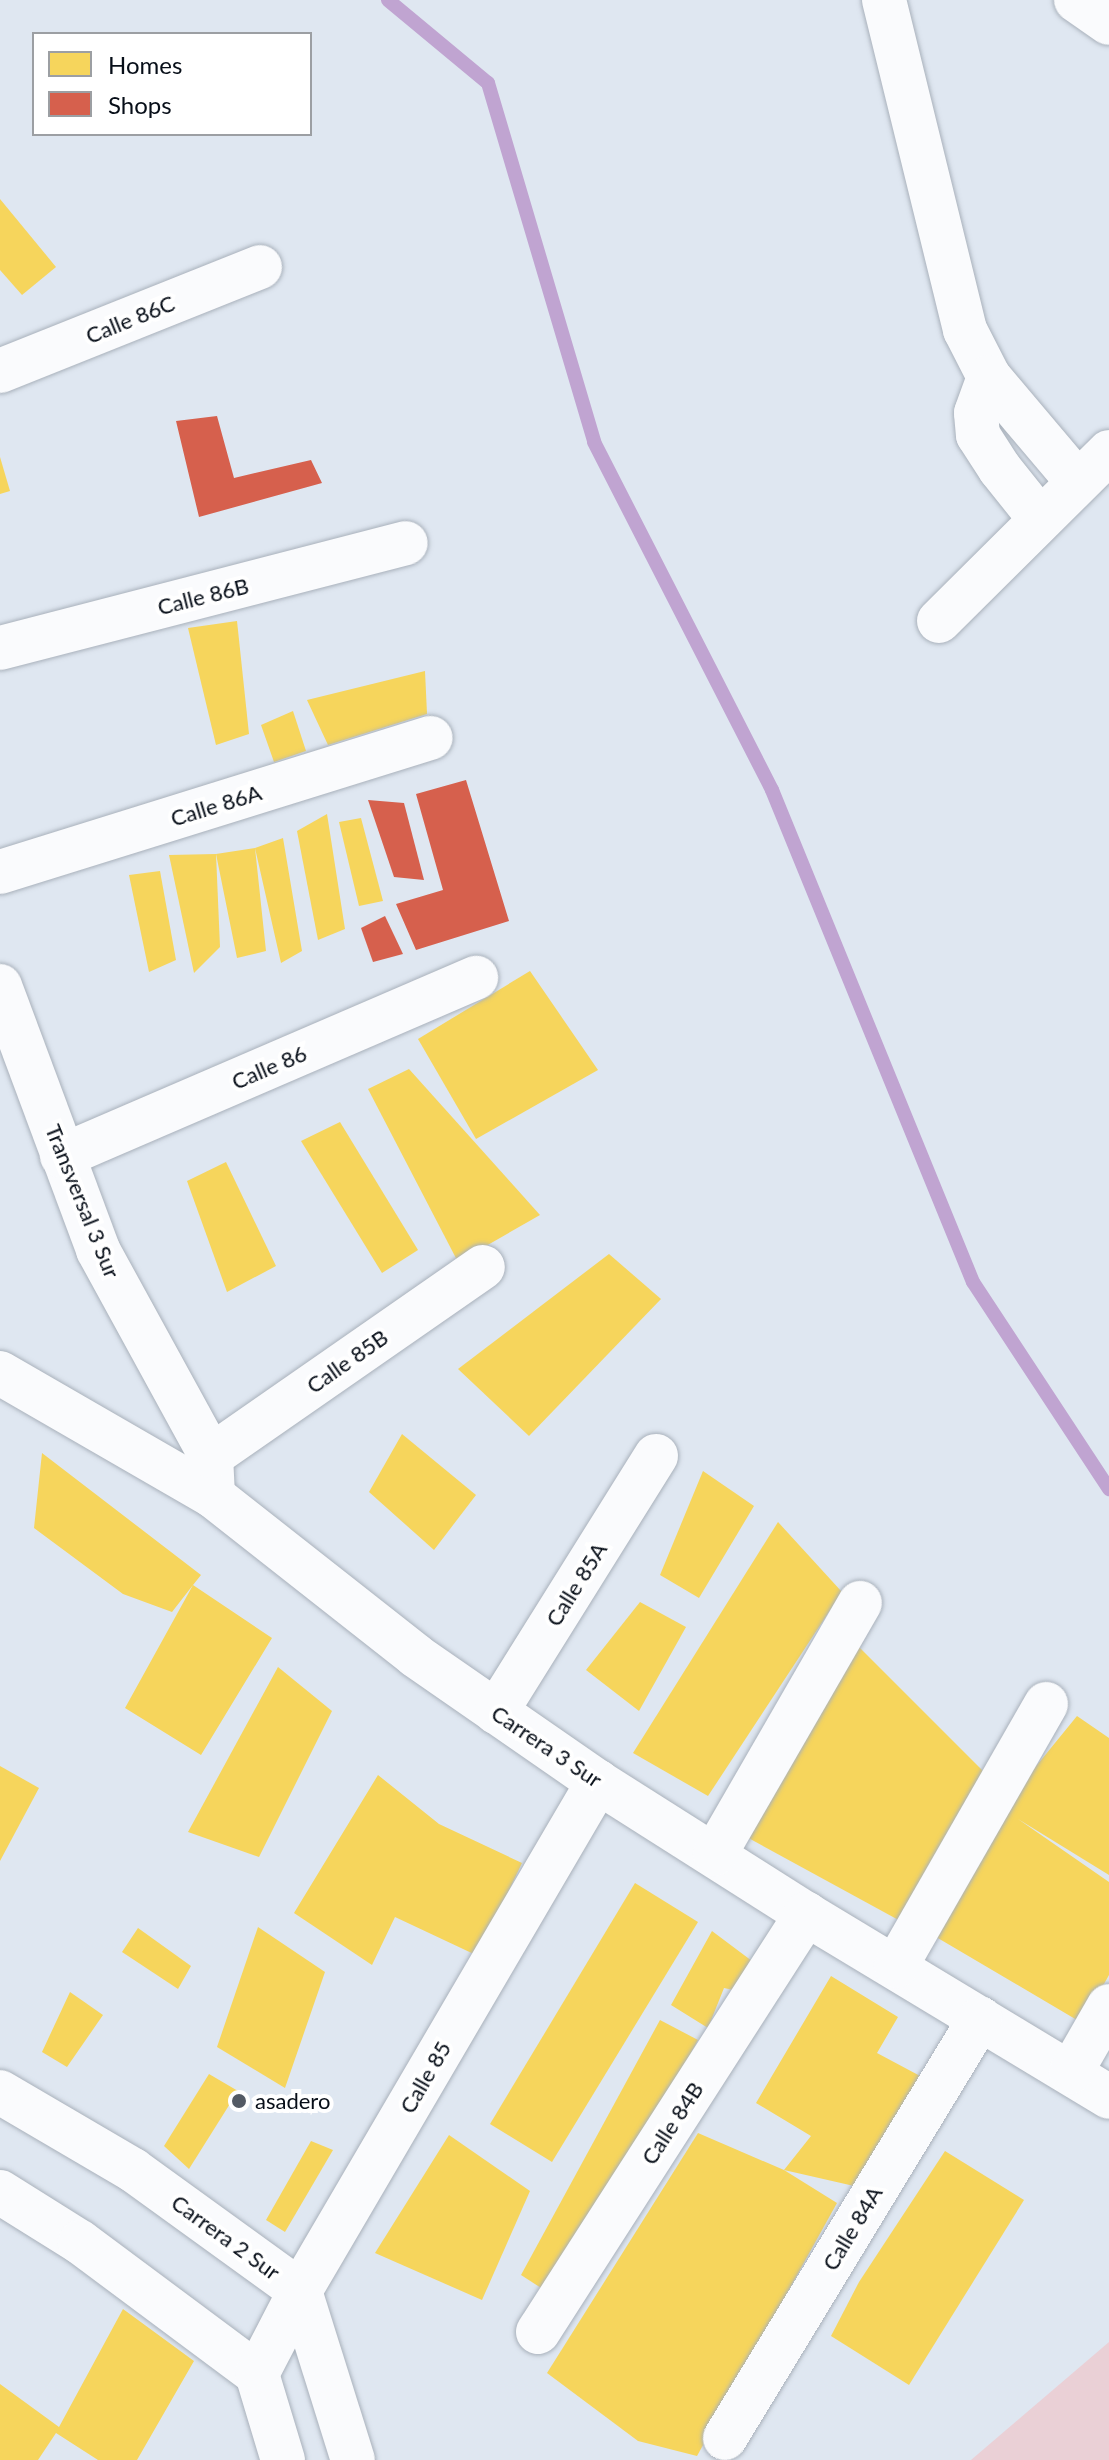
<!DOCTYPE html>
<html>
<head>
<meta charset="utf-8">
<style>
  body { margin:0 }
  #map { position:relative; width:1109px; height:2460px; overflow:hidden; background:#dfe7f1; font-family:Lato,sans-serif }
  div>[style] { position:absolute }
  .green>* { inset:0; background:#ead0d6 }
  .homes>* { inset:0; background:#f6d55c }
  .shops>* { inset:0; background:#d6604d }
  .stream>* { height:14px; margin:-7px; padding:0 7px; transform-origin:7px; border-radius:7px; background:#c0a4d1 }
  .roads { filter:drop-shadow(0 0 2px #a9b1bb) drop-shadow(0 0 2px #a9b1bb) }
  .minor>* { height:44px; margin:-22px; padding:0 22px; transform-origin:22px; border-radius:22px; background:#fafbfd }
  .dots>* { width:22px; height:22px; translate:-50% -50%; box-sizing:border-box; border:4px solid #fff; border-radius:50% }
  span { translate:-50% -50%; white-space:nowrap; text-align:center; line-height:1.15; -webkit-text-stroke:8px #fff; paint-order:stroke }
  .street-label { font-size:22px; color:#070e18 }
  .poi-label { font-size:22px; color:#070e18 }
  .left { translate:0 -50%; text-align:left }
  .legend { position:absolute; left:32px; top:32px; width:280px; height:104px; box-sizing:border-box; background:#fff; border:2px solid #9c9fa3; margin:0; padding:10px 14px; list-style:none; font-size:24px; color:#070e18 }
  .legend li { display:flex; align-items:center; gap:16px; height:40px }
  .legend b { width:40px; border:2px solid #9c9fa3 }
</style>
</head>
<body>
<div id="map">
  <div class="green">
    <i style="clip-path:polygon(1109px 2342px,1109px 2460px,971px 2460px)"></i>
  </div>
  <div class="homes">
    <i style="clip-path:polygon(0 199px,56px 267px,22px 295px,0 270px)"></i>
    <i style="clip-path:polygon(0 457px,10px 491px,0 494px)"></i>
    <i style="clip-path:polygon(237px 621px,249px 734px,216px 745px,188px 628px)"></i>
    <i style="clip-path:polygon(425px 671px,427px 714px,328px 745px,307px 700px)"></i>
    <i style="clip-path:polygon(293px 711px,306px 751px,274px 762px,261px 725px)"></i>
    <i style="clip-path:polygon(327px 814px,345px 929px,318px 940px,297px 831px)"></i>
    <i style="clip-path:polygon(361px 818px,383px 901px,359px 906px,339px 822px)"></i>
    <i style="clip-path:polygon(283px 838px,302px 951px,281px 963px,255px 848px,266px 951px,237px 958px,216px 854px,255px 848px)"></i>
    <i style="clip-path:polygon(216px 854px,220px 947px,194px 973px,169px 855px)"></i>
    <i style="clip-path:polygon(160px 871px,176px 960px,149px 972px,129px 875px)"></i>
    <i style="clip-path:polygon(530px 971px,598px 1070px,476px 1139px,418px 1039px)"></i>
    <i style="clip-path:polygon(409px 1069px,540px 1215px,458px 1262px,368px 1089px)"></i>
    <i style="clip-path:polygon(340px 1122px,418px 1250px,382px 1273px,301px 1141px)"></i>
    <i style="clip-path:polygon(226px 1162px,276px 1266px,227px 1292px,187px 1181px)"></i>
    <i style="clip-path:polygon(609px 1254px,661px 1299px,529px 1436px,458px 1369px)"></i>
    <i style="clip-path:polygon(402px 1434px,476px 1495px,434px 1550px,369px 1492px)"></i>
    <i style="clip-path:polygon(42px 1453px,201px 1575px,193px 1585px,272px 1638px,201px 1755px,125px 1708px,193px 1585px,172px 1612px,123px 1594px,34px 1528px)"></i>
    <i style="clip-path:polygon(703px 1471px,754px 1506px,699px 1598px,660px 1575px)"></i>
    <i style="clip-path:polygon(778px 1522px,842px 1592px,708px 1796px,633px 1753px)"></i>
    <i style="clip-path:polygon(640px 1602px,686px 1627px,639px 1711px,586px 1670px)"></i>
    <i style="clip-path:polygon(856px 1644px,987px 1775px,904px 1923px,743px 1835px)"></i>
    <i style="clip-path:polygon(278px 1667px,332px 1711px,259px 1857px,188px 1832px)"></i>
    <i style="clip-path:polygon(1077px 1716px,1109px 1738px,1109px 1875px,1018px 1819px,1109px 1882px,1109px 1975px,1082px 2023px,931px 1934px,1002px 1808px)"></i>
    <i style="clip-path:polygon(0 1766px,39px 1788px,0 1861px)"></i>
    <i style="clip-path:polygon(378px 1775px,439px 1824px,522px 1863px,478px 1956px,395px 1917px,372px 1965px,294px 1913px)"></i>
    <i style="clip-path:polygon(635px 1883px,698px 1922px,552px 2162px,490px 2124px)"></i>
    <i style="clip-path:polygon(258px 1927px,325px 1972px,285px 2088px,217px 2047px)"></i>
    <i style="clip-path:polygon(138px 1928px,191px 1966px,178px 1989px,122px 1952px)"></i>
    <i style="clip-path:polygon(712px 1931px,752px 1961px,738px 1991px,724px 1988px,708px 2028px,671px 2005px)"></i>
    <i style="clip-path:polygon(831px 1976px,898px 2017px,877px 2053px,922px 2077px,854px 2186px,784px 2170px,811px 2136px,756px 2103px)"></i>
    <i style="clip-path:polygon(70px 1992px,103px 2015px,67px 2067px,42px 2052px)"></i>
    <i style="clip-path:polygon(660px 2020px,698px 2040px,636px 2155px,552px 2295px,521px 2275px)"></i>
    <i style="clip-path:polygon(209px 2074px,238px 2091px,189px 2169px,164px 2146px)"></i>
    <i style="clip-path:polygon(698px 2133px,784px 2170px,837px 2203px,697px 2456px,638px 2441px,547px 2373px)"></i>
    <i style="clip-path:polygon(449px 2135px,530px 2191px,482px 2300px,375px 2253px)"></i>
    <i style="clip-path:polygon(311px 2141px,333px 2150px,285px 2232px,266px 2220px)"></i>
    <i style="clip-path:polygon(945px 2151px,1024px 2200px,909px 2385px,831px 2336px,859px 2282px)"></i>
    <i style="clip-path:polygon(123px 2309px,194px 2361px,137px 2460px,98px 2460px,56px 2433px,38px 2460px,0 2460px,0 2384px,59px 2427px)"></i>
  </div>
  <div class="shops">
    <i style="clip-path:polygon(217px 416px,234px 478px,311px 460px,322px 483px,199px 517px,176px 421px)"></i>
    <i style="clip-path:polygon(466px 780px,509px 921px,416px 950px,396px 904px,443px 890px,416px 794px)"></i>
    <i style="clip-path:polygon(368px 800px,404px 803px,424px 880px,394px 877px)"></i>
    <i style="clip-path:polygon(385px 916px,403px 954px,373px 962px,361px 928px)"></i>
  </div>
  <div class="stream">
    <i style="left:388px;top:0;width:130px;rotate:39.7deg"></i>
    <i style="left:488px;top:83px;width:374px;rotate:73.5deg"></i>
    <i style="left:594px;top:442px;width:391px;rotate:62.9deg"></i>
    <i style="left:772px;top:790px;width:531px;rotate:67.78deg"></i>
    <i style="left:973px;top:1282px;width:248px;rotate:56.7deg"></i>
  </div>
  <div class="roads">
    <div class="minor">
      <i style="left:884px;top:0;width:340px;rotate:76.2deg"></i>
      <i style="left:965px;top:330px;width:53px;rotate:62.9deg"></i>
      <i style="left:989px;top:377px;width:136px;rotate:49.8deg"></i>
      <i style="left:1076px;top:0;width:40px;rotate:34.9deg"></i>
      <i style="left:0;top:371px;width:280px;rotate:-21.8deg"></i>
      <i style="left:989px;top:377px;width:38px;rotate:110deg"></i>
      <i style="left:976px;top:413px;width:22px;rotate:85deg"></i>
      <i style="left:978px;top:435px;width:40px;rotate:57.1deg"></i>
      <i style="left:1000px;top:469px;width:64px;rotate:51.3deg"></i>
      <i style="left:939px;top:621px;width:240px;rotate:-44.8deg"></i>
      <i style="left:0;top:648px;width:419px;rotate:-14.5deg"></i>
      <i style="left:0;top:872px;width:451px;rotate:-17.3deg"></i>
      <i style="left:0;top:986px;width:282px;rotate:69.6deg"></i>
      <i style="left:98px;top:1250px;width:235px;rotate:61.3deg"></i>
      <i style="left:211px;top:1456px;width:40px;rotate:87.1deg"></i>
      <i style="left:62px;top:1156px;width:451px;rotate:-23.3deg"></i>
      <i style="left:0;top:1373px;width:246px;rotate:30deg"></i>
      <i style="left:213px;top:1496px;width:258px;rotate:38.2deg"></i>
      <i style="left:416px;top:1656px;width:221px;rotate:34.7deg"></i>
      <i style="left:598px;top:1782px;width:246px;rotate:32.4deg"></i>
      <i style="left:806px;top:1914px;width:354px;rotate:31.1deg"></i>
      <i style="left:211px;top:1456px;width:331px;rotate:-34.8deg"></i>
      <i style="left:496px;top:1712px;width:302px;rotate:-58deg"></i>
      <i style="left:715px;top:1854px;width:290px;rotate:-60deg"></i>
      <i style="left:896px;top:1966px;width:302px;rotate:-60.2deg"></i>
      <i style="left:1071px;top:2072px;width:76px;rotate:-60.1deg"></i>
      <i style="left:0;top:2092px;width:154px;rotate:30.4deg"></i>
      <i style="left:133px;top:2170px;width:206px;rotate:35.9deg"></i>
      <i style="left:300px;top:2291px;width:177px;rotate:72.6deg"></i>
      <i style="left:0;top:2192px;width:94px;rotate:32deg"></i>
      <i style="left:80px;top:2242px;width:221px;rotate:36.7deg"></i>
      <i style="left:257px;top:2374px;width:90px;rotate:73.2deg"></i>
      <i style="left:538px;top:2332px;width:497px;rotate:-57.3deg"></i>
      <i style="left:257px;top:2374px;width:93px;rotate:-62.6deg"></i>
      <i style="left:300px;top:2291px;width:590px;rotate:-59.65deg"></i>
      <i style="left:725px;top:2438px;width:491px;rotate:-58.7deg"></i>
    </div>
  </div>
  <div class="dots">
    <i style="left:239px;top:2101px;background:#535a64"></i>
  </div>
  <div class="street-label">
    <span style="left:130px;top:319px;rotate:-22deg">Calle 86C</span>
    <span style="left:203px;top:596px;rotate:-14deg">Calle 86B</span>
    <span style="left:216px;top:805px;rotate:-17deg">Calle 86A</span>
    <span style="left:269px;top:1067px;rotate:-23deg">Calle 86</span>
    <span style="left:83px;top:1201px;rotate:68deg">Transversal 3 Sur</span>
    <span style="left:347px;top:1361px;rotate:-35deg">Calle 85B</span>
    <span style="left:576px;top:1584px;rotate:-58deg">Calle 85A</span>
    <span style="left:547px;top:1746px;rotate:34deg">Carrera 3 Sur</span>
    <span style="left:425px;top:2077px;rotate:-60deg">Calle 85</span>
    <span style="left:672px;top:2123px;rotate:-57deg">Calle 84B</span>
    <span style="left:852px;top:2228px;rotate:-59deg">Calle 84A</span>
    <span style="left:226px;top:2237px;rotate:36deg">Carrera 2 Sur</span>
  </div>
  <div class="poi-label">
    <span class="left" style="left:255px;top:2101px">asadero</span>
  </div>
  <ul class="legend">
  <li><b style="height:22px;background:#f6d55c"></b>Homes</li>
  <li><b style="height:22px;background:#d6604d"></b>Shops</li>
  </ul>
</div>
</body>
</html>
